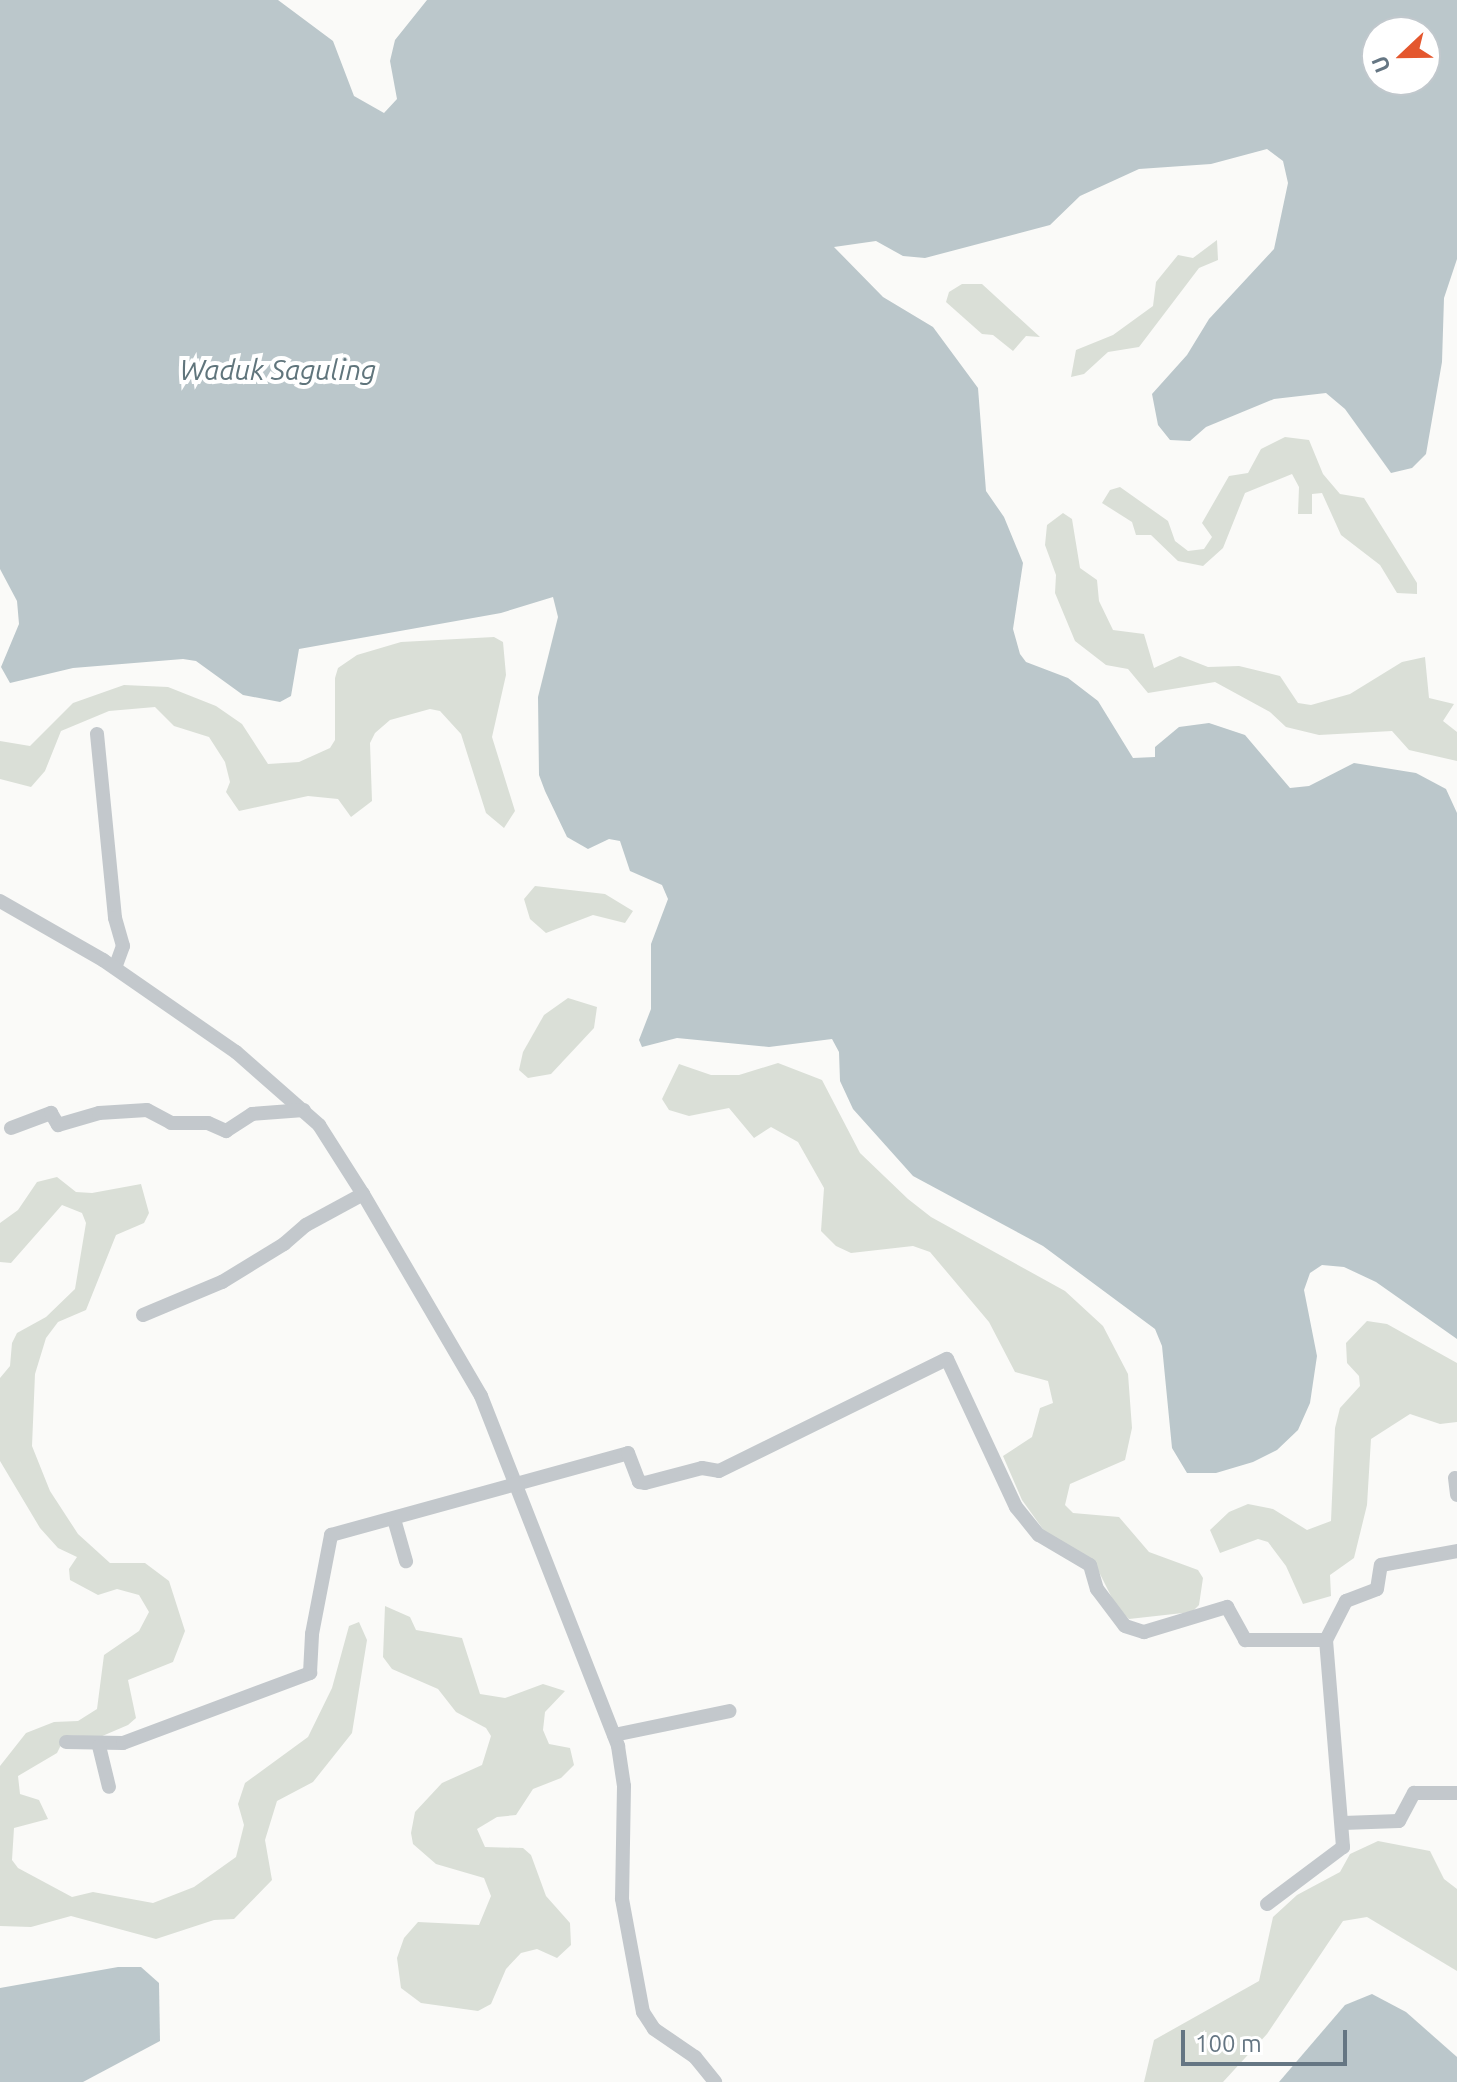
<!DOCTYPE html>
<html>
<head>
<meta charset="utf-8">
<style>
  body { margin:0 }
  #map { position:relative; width:1457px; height:2082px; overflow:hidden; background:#fafaf8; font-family:Ubuntu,sans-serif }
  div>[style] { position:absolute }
  .green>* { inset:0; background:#dadfd7 }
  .water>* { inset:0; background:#bbc7cb }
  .minor>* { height:14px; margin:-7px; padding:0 7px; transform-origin:7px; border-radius:7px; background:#c3c8cc }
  span { translate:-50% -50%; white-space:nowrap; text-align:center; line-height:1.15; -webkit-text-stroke:8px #fff; paint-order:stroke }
  .water-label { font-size:28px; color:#60757c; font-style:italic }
  .north { position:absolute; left:1361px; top:16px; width:80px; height:80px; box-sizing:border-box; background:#fff; border:2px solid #c1c8cd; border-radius:50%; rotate:248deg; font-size:22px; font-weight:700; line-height:32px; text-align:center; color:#657683 }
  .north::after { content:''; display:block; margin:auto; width:28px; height:36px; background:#e4572e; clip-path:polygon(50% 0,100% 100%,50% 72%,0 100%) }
  .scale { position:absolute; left:1181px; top:2030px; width:166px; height:36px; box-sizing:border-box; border:4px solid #657683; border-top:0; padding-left:10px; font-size:24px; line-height:28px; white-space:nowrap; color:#657683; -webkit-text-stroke:6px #fff; paint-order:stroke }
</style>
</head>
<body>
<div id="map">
  <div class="green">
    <i style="clip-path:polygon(1217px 240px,1218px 260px,1199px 268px,1139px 347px,1108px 352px,1084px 374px,1071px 377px,1076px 350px,1113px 335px,1153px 306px,1156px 282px,1178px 255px,1193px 258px)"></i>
    <i style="clip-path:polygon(962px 284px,982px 284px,1040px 337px,1026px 336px,1013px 351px,993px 335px,982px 334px,946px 302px,949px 292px)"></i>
    <i style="clip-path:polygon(1285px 437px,1309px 440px,1323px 474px,1340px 494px,1364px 498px,1417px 583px,1417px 594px,1397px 593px,1380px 565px,1341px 535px,1322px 493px,1312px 494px,1312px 514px,1298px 514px,1299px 487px,1292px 474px,1245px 493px,1223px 548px,1203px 566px,1178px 561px,1151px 535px,1136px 535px,1132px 522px,1102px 503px,1110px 490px,1120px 487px,1168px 521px,1175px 541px,1188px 551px,1204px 549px,1212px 537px,1202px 523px,1229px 476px,1248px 473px,1261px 449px)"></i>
    <i style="clip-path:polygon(1063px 513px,1072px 519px,1080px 568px,1097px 580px,1099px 601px,1113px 630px,1144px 634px,1154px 668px,1180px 656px,1208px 667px,1239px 666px,1280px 676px,1298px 703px,1311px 705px,1350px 694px,1402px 662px,1425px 657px,1429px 698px,1454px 704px,1443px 721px,1457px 732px,1457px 761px,1409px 750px,1392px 731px,1319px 735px,1286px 727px,1270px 712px,1215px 682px,1148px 693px,1128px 669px,1106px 665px,1075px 641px,1055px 593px,1056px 575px,1045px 545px,1047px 525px)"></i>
    <i style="clip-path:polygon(494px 637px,503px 642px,506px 675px,492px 737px,515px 811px,504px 828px,486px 813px,461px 734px,440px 711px,430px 709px,390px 720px,375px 733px,370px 743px,372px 801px,351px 817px,338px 799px,308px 796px,239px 811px,226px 792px,230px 782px,225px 762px,209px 737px,174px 726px,155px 707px,109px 711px,61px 731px,45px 771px,31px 787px,0 779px,0 741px,30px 746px,73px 703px,124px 685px,168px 687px,216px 706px,242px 724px,268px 764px,299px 762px,330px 748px,335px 740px,335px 678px,338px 668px,357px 655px,401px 642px)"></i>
    <i style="clip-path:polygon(535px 886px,605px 894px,633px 911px,625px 923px,593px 915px,546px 933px,530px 919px,524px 899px)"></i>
    <i style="clip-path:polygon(568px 998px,597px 1007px,594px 1028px,551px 1074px,528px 1078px,519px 1070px,523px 1052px,544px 1015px)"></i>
    <i style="clip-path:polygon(778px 1063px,822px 1080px,860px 1153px,908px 1199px,931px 1217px,1065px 1291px,1103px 1326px,1128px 1374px,1132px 1428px,1125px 1460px,1070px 1484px,1065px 1505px,1073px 1513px,1119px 1517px,1149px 1552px,1198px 1570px,1203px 1578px,1199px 1605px,1192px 1612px,1129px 1619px,1117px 1608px,1095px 1564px,1045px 1532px,1022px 1500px,1003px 1456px,1032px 1437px,1040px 1408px,1053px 1403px,1048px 1381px,1015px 1372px,989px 1322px,930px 1252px,913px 1246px,851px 1253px,836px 1246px,821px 1231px,824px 1188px,798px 1142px,771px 1127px,754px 1138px,729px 1108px,689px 1116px,669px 1110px,662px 1099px,679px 1064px,711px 1075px,739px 1075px)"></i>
    <i style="clip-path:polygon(57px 1177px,76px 1192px,92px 1193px,141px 1184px,149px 1213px,144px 1223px,116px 1235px,86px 1310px,58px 1322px,46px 1338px,35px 1374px,32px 1446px,50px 1491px,78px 1534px,110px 1563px,145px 1563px,169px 1581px,185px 1631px,173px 1662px,128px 1680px,136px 1718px,128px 1725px,100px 1737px,66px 1735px,57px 1753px,18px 1776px,20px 1794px,39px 1800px,48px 1819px,14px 1828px,12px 1860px,18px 1868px,72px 1897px,93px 1892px,153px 1903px,194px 1887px,236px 1857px,244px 1825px,238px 1804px,245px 1783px,308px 1737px,332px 1688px,349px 1626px,359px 1622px,367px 1640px,352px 1733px,313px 1782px,277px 1801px,265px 1840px,272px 1880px,234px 1919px,214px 1920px,156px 1939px,71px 1916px,31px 1927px,0 1926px,0 1766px,26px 1733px,54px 1722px,78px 1721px,97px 1709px,104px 1655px,139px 1631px,149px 1612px,139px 1595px,117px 1589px,98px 1595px,70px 1580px,69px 1569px,77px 1557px,58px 1548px,40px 1528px,0 1461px,0 1378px,10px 1366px,12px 1343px,17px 1333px,46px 1317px,75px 1289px,86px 1223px,82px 1213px,62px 1205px,11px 1263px,0 1262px,0 1223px,18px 1210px,37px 1182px)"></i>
    <i style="clip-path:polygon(1367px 1321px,1387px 1324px,1457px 1363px,1457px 1422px,1440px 1424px,1410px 1414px,1371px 1439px,1367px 1505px,1354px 1558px,1330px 1575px,1331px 1596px,1303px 1604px,1286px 1566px,1268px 1542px,1258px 1539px,1220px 1553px,1210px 1530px,1229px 1512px,1248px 1504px,1273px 1509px,1307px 1530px,1331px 1521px,1335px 1428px,1340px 1408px,1360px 1386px,1359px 1376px,1347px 1363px,1346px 1343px)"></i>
    <i style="clip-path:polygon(385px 1606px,410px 1617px,416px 1630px,462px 1638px,480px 1694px,505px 1698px,543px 1684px,565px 1691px,545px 1712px,543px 1730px,549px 1744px,570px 1748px,574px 1765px,561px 1778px,533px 1789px,516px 1815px,497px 1817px,477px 1829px,485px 1847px,523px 1848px,531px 1855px,546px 1896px,570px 1923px,571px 1945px,557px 1958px,537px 1949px,521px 1953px,506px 1969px,491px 2004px,478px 2011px,421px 2003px,401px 1988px,397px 1958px,404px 1938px,418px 1922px,479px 1925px,491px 1896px,484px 1878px,436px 1864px,413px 1844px,411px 1833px,415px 1812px,442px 1783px,482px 1765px,491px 1736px,486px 1728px,456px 1712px,438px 1689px,392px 1669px,383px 1657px)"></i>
    <i style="clip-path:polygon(1378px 1841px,1430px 1851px,1444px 1879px,1457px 1889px,1457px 1971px,1367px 1917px,1343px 1921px,1267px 2034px,1223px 2082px,1144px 2082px,1154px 2040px,1259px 1981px,1273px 1917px,1297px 1895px,1340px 1872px,1350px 1854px)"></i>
  </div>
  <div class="water">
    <i style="clip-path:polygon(evenodd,0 0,278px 0,333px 41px,354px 96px,384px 113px,397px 99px,390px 61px,395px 40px,427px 0,1457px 0,1457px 259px,1444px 298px,1442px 362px,1426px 454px,1412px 468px,1391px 473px,1345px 409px,1326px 393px,1274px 399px,1206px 427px,1190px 441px,1170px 440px,1158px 425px,1152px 394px,1187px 355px,1209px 319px,1274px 249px,1288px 183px,1283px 161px,1267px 149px,1211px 164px,1139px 169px,1080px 196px,1050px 225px,925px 258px,903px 256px,876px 241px,834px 247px,883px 297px,933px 327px,978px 388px,986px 491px,1004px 517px,1023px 563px,1013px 629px,1020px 654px,1026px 662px,1068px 678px,1098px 701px,1133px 758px,1155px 757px,1155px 747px,1179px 727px,1209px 723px,1245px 735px,1290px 788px,1309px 786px,1354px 763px,1416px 773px,1446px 789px,1457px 813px,1457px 1339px,1376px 1282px,1344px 1267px,1322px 1265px,1310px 1273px,1304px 1290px,1317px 1356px,1310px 1403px,1298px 1430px,1277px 1450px,1253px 1462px,1216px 1473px,1187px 1473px,1172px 1448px,1162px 1346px,1155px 1329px,1043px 1246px,913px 1176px,853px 1109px,840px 1081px,839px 1052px,832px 1039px,769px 1047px,677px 1038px,642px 1047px,639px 1040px,651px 1009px,651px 944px,668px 899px,662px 885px,630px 871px,620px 841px,609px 839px,588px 849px,567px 837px,545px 791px,539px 775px,538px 697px,558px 617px,553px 597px,501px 613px,299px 649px,291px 696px,280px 702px,243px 695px,196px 661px,183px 659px,73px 668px,10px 683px,1px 667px,19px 624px,17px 601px,0 569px,0 0,1425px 32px,1425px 80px,1377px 80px,1377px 32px,1425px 32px)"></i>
    <i style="clip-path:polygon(118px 1967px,141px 1967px,159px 1983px,160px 2041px,83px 2082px,0 2082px,0 1988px)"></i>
    <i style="clip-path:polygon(1372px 1994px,1406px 2012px,1457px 2057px,1457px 2082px,1279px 2082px,1345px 2005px)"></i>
  </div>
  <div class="minor">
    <i style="left:97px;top:734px;width:185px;rotate:84.4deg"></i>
    <i style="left:115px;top:918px;width:29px;rotate:74deg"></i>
    <i style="left:123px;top:946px;width:23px;rotate:110deg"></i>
    <i style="left:0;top:901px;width:119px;rotate:29.8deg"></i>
    <i style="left:103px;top:960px;width:162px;rotate:34.7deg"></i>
    <i style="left:236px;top:1052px;width:111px;rotate:41.3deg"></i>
    <i style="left:319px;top:1125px;width:82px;rotate:57.5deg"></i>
    <i style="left:363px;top:1194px;width:234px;rotate:59.7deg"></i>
    <i style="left:481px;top:1396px;width:376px;rotate:68.6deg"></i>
    <i style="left:618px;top:1746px;width:40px;rotate:81.5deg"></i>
    <i style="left:624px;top:1786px;width:113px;rotate:91deg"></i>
    <i style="left:622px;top:1899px;width:115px;rotate:79.5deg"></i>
    <i style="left:643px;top:2012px;width:20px;rotate:57deg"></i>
    <i style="left:654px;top:2029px;width:50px;rotate:34.3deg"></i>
    <i style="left:695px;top:2057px;width:32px;rotate:51deg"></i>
    <i style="left:11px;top:1128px;width:43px;rotate:-20.6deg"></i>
    <i style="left:51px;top:1113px;width:14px;rotate:60deg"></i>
    <i style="left:58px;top:1125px;width:43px;rotate:-16.3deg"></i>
    <i style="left:99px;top:1113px;width:48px;rotate:-3.6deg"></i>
    <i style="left:147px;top:1110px;width:27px;rotate:28deg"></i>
    <i style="left:171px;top:1123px;width:37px"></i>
    <i style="left:208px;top:1123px;width:20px;rotate:24deg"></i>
    <i style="left:226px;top:1131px;width:31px;rotate:-33deg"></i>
    <i style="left:252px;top:1114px;width:52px;rotate:-4.4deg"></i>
    <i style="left:143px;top:1315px;width:86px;rotate:-22.7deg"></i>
    <i style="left:222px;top:1282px;width:73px;rotate:-31.5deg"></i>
    <i style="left:284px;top:1244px;width:29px;rotate:-41deg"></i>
    <i style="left:306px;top:1225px;width:65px;rotate:-28.5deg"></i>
    <i style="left:1455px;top:1478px;width:17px;rotate:83deg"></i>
    <i style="left:394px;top:1519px;width:44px;rotate:74.1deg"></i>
    <i style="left:1326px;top:1640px;width:44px;rotate:-62.9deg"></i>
    <i style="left:1346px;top:1601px;width:33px;rotate:-21deg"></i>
    <i style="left:1377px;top:1589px;width:24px;rotate:-81deg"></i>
    <i style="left:1381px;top:1565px;width:77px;rotate:-10.4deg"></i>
    <i style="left:614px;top:1735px;width:118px;rotate:-11.7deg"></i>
    <i style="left:66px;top:1742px;width:57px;rotate:1deg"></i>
    <i style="left:123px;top:1743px;width:200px;rotate:-20.5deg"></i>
    <i style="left:310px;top:1673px;width:39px;rotate:-87deg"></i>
    <i style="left:312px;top:1634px;width:101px;rotate:-79.1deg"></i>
    <i style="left:331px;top:1535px;width:308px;rotate:-15.4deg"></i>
    <i style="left:628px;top:1453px;width:31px;rotate:69deg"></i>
    <i style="left:639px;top:1482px;width:6px;rotate:9deg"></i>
    <i style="left:645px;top:1483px;width:59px;rotate:-14.7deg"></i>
    <i style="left:702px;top:1468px;width:17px;rotate:10deg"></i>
    <i style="left:719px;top:1471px;width:254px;rotate:-26.2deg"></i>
    <i style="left:947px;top:1359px;width:163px;rotate:65deg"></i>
    <i style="left:1016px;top:1507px;width:36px;rotate:51deg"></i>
    <i style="left:1039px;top:1535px;width:59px;rotate:30.5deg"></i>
    <i style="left:1090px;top:1565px;width:25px;rotate:74deg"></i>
    <i style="left:1097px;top:1589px;width:46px;rotate:52.9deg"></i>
    <i style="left:1125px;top:1626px;width:20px;rotate:18deg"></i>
    <i style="left:1144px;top:1632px;width:87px;rotate:-16.8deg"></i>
    <i style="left:1227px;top:1607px;width:38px;rotate:61deg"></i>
    <i style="left:1245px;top:1640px;width:81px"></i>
    <i style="left:1326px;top:1640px;width:208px;rotate:85.3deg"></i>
    <i style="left:1343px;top:1847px;width:95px;rotate:143.1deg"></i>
    <i style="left:99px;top:1746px;width:42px;rotate:76.3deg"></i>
    <i style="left:1343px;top:1823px;width:56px;rotate:-2deg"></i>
    <i style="left:1399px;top:1821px;width:32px;rotate:-62deg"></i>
    <i style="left:1414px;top:1793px;width:43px"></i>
  </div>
  <div class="water-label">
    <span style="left:278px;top:370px">Waduk Saguling</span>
  </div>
  <div class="north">U</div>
  <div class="scale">100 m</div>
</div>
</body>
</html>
